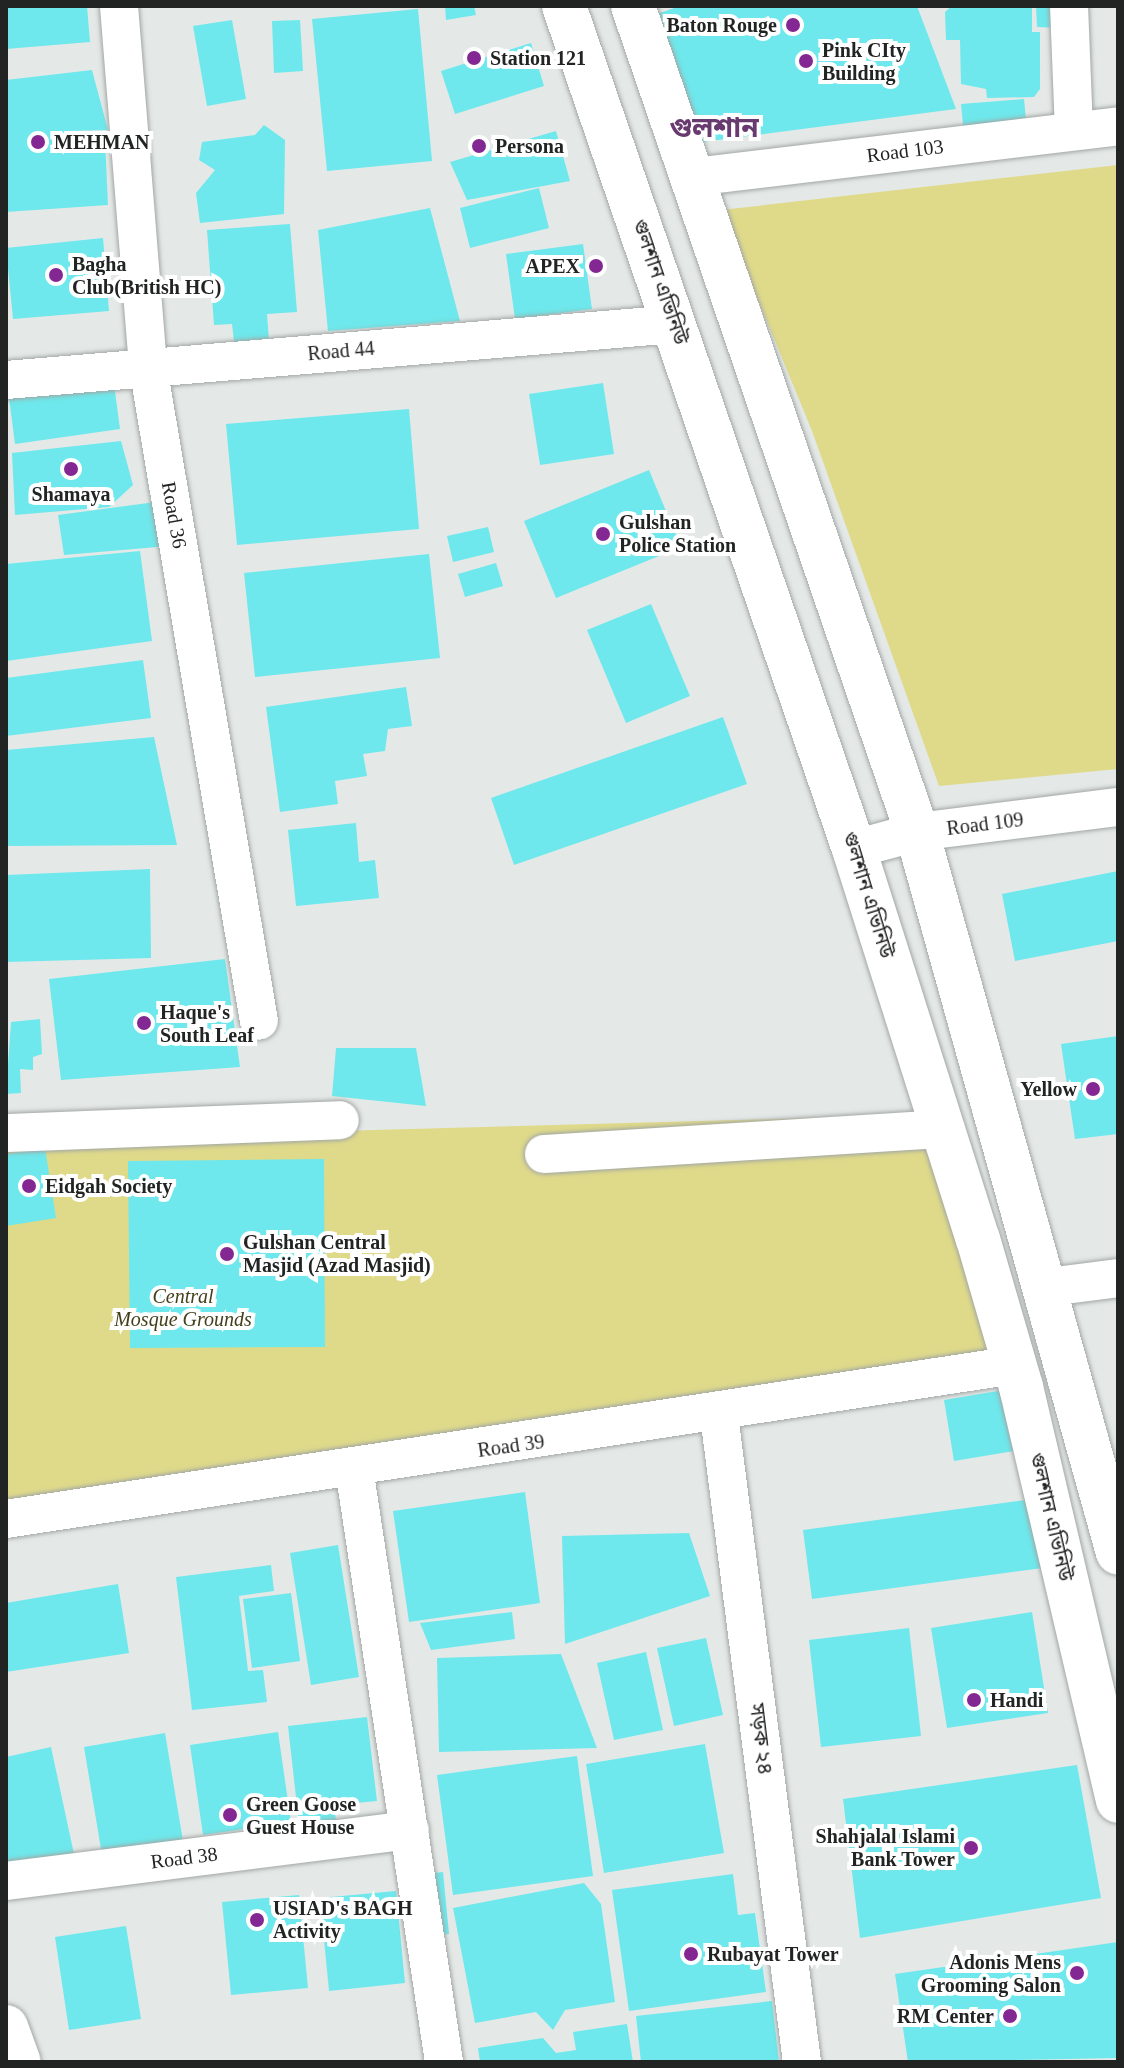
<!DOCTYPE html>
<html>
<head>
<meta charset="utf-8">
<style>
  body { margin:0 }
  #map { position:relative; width:1124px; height:2068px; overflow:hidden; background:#e4e9e7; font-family:"Times New Roman","Noto Sans Bengali",serif }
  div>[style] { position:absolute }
  .green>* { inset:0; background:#dfda8a }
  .building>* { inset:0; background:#6ee8ec }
  .roads { filter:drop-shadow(0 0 2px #a2a7a5) drop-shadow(0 0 2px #a2a7a5) }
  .minor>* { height:38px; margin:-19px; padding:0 19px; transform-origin:19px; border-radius:19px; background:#fff }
  .major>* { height:44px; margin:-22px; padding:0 22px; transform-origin:22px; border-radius:22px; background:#fff }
  .dots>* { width:22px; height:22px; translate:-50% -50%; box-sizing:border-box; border:4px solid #fff; border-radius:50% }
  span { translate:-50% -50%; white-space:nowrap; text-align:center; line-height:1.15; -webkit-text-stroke:8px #fff; paint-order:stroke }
  .poi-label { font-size:20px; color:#222423; font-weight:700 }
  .right { translate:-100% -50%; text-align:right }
  .left { translate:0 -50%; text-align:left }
  .street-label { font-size:20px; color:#222423 }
  .park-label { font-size:20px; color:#43401b; font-style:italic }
  .district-label { font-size:28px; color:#683a6f; font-weight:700 }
  .frame { position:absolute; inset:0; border:8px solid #222423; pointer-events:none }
</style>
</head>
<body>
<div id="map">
  <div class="green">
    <i style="clip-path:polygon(1118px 165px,1118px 769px,939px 786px,812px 431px,721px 210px)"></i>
    <i style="clip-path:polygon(923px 1115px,996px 1362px,6px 1509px,6px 1140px)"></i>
  </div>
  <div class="building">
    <i style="clip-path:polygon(6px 6px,87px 6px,90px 42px,6px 49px)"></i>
    <i style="clip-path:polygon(445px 6px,474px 6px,476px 15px,446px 20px)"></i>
    <i style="clip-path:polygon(680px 6px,917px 6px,956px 109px,702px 142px,657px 14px)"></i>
    <i style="clip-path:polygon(952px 6px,1032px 6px,1032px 32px,1040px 32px,1040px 89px,1034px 97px,987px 98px,986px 89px,961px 84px,960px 40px,946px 40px,945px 12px)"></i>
    <i style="clip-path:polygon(1036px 6px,1061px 6px,1062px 28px,1037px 27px)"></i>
    <i style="clip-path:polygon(418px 9px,432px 161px,327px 171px,312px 19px)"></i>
    <i style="clip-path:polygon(232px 20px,246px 99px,207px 106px,193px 26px)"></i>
    <i style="clip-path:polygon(300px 20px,303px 71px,274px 73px,272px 21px)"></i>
    <i style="clip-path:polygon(531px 43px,544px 86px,455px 114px,441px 71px)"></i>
    <i style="clip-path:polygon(92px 70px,108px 130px,69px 131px,69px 144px,105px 139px,108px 205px,6px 212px,6px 80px)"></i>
    <i style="clip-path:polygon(1024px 99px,1027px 131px,964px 136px,961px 104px)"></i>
    <i style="clip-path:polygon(264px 125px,285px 140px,284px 214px,200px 223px,196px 193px,215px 170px,199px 160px,202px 142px,255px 135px)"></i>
    <i style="clip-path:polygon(556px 131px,570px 181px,467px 200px,450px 162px)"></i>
    <i style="clip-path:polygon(539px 188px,549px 228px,470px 248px,460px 208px)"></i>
    <i style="clip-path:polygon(430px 208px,460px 321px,328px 331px,318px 230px)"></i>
    <i style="clip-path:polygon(290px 224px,297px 312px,267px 314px,269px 340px,234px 342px,232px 324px,214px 325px,207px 230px)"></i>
    <i style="clip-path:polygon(103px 238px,109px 311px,13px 319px,6px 248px)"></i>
    <i style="clip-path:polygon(583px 244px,592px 309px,515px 319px,506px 254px)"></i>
    <i style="clip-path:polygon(603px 383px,614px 454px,540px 465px,529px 394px)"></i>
    <i style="clip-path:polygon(114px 384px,120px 429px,15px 444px,9px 398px)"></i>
    <i style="clip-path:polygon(409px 409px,419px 529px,237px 545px,226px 424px)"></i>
    <i style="clip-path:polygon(121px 441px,133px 485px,109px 507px,15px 515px,12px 453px)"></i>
    <i style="clip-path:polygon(649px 470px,681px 547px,556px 598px,524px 521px)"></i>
    <i style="clip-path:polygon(163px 501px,169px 546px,64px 555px,58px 515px)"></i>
    <i style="clip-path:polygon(488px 527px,494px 552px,453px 562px,447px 536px)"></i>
    <i style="clip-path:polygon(140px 551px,152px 641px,6px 661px,6px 564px)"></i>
    <i style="clip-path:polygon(429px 554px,440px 658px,255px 677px,244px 573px)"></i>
    <i style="clip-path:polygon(496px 563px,503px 586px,465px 597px,458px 574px)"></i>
    <i style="clip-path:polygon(651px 604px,690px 696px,626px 723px,587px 630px)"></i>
    <i style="clip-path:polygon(143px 660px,151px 718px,6px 736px,6px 678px)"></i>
    <i style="clip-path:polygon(406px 687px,412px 726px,388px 729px,385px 751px,363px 754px,367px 776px,335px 781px,338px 804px,280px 812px,266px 707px)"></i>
    <i style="clip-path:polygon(723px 717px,747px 784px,514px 865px,491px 798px)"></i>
    <i style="clip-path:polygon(154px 737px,177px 845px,6px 846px,6px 750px)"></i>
    <i style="clip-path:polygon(356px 823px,359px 862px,375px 860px,379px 898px,296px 906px,288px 830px)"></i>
    <i style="clip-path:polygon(150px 869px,151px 958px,6px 962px,6px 875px)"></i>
    <i style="clip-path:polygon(1118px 871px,1118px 941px,1015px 961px,1002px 894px)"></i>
    <i style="clip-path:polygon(225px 959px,240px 1067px,61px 1080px,49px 979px)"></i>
    <i style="clip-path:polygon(40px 1019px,42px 1054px,33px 1057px,33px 1070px,20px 1069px,21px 1093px,6px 1094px,11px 1022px)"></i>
    <i style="clip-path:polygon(1118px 1036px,1118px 1134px,1075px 1139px,1061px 1044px)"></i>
    <i style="clip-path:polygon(336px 1048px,416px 1048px,426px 1106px,332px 1096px)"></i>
    <i style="clip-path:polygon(45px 1148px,56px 1218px,6px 1226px,6px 1154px)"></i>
    <i style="clip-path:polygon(324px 1159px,325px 1347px,130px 1348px,128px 1161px)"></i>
    <i style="clip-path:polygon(1004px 1390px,1014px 1451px,954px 1461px,944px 1400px)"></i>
    <i style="clip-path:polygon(525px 1492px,540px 1603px,409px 1622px,393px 1511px)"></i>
    <i style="clip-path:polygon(1033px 1499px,1043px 1568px,812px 1599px,803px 1530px)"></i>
    <i style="clip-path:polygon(689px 1533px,710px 1596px,565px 1644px,562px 1536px)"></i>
    <i style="clip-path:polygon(338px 1545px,359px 1677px,311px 1685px,290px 1553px)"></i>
    <i style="clip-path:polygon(271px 1565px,274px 1591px,239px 1596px,248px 1671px,263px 1670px,267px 1702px,192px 1710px,176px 1577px)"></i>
    <i style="clip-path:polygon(118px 1584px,129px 1653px,6px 1672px,6px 1603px)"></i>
    <i style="clip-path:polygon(291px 1593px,300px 1661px,252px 1668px,243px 1599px)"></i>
    <i style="clip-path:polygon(512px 1612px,515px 1639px,431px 1650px,420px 1623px)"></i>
    <i style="clip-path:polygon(1032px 1612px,1048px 1713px,947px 1728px,931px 1628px)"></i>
    <i style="clip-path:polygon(909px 1628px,921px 1736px,821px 1747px,809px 1640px)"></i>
    <i style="clip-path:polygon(706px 1638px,723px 1715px,674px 1726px,657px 1648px)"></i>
    <i style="clip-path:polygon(646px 1652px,663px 1730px,614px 1740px,597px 1663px)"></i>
    <i style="clip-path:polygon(561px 1654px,597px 1748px,439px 1752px,437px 1658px)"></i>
    <i style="clip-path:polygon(367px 1717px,377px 1801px,334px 1805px,337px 1829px,300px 1833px,288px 1726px)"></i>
    <i style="clip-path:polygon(278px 1732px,291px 1822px,203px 1835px,190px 1745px)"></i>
    <i style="clip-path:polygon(165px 1733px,183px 1841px,102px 1855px,84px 1747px)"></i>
    <i style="clip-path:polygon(705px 1744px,724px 1853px,604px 1873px,586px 1764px)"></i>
    <i style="clip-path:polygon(51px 1747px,74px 1854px,6px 1869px,6px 1757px)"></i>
    <i style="clip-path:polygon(577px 1756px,593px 1876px,453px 1895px,437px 1775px)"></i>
    <i style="clip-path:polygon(1077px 1765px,1101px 1898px,860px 1938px,843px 1799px)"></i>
    <i style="clip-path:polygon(443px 1872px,449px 1934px,430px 1936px,424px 1874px)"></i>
    <i style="clip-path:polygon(733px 1874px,738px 1915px,755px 1913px,766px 1992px,629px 2011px,612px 1890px)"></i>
    <i style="clip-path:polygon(584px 1883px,601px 1904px,615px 2002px,565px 2010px,553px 2030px,536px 2012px,475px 2023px,453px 1908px)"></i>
    <i style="clip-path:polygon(396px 1891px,405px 1983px,329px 1991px,320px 1898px)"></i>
    <i style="clip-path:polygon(299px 1895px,308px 1988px,231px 1995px,222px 1902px)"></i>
    <i style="clip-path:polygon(126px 1926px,141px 2019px,69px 2030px,55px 1937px)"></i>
    <i style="clip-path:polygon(1118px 1942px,1118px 2058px,908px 2062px,895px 1974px)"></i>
    <i style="clip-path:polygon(772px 2001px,779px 2062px,641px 2062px,636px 2016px)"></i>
    <i style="clip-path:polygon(627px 2024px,633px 2062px,480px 2062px,478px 2048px,543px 2038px,556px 2053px,576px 2050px,573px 2032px)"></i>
  </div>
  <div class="roads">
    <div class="minor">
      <i style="left:119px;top:6px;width:362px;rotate:85.4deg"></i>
      <i style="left:148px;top:367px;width:663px;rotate:80.37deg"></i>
      <i style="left:1069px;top:6px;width:125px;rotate:87.7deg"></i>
      <i style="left:693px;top:177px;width:428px;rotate:-6.8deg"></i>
      <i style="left:6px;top:380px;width:672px;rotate:-4.78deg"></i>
      <i style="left:854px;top:849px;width:65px;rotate:-15.1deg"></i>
      <i style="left:917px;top:832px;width:203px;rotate:-7.1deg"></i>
      <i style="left:6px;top:1133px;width:334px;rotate:-2.2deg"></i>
      <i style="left:544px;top:1154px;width:397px;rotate:-3.6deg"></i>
      <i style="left:1049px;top:1287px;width:70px;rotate:-7.4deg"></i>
      <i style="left:719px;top:1415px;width:652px;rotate:82.69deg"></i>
      <i style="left:354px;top:1468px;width:601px;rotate:81.38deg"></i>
      <i style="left:6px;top:1519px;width:1021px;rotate:-8.68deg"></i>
      <i style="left:6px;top:1881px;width:407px;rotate:-7.2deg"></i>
    </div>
    <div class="major">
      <i style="left:564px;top:6px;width:891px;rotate:71.02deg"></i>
      <i style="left:854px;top:849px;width:409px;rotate:72.4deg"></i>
      <i style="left:978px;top:1239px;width:154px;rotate:73.8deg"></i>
      <i style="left:1021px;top:1387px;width:425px;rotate:76.8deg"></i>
      <i style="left:633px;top:6px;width:873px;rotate:71.03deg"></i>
      <i style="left:917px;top:832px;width:748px;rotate:74.42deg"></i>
      <i style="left:6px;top:2027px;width:37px;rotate:70deg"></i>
    </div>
  </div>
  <div class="dots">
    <i style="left:793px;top:25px;background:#832792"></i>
    <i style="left:474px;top:58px;background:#832792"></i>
    <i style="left:806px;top:61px;background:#832792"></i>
    <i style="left:38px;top:142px;background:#832792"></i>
    <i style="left:479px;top:146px;background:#832792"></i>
    <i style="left:596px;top:266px;background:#832792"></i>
    <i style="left:56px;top:275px;background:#832792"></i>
    <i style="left:71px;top:469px;background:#832792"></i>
    <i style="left:603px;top:534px;background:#832792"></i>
    <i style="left:144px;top:1023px;background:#832792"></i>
    <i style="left:1093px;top:1089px;background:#832792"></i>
    <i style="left:29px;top:1186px;background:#832792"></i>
    <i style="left:227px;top:1254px;background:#832792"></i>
    <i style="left:974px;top:1700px;background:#832792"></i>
    <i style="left:230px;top:1815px;background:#832792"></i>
    <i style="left:971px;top:1848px;background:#832792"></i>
    <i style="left:257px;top:1920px;background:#832792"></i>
    <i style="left:691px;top:1954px;background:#832792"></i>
    <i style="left:1077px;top:1973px;background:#832792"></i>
    <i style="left:1010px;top:2016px;background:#832792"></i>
  </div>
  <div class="poi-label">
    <span class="right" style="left:777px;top:25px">Baton Rouge</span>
    <span class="left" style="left:822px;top:62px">Pink CIty<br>Building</span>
    <span class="left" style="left:490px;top:58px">Station 121</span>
    <span class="left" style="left:54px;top:142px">MEHMAN</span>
    <span class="left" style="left:495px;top:146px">Persona</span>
    <span class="left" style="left:72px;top:276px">Bagha<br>Club(British HC)</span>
    <span class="right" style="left:580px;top:266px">APEX</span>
    <span style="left:71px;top:494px">Shamaya</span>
    <span class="left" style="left:619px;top:534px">Gulshan<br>Police Station</span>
    <span class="left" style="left:160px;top:1024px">Haque's<br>South Leaf</span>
    <span class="right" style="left:1077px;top:1089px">Yellow</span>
    <span class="left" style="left:45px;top:1186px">Eidgah Society</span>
    <span class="left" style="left:243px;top:1254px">Gulshan Central<br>Masjid (Azad Masjid)</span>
    <span class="left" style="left:990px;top:1700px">Handi</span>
    <span class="left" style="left:246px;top:1816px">Green Goose<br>Guest House</span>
    <span class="right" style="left:955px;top:1848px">Shahjalal Islami<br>Bank Tower</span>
    <span class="left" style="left:273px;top:1920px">USIAD's BAGH<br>Activity</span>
    <span class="left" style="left:707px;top:1954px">Rubayat Tower</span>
    <span class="right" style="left:1061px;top:1974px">Adonis Mens<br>Grooming Salon</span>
    <span class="right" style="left:994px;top:2016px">RM Center</span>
  </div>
  <div class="street-label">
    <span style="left:905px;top:151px;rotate:-7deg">Road 103</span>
    <span style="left:660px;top:282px;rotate:71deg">গুলশান এভিনিউ</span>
    <span style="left:341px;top:351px;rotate:-5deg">Road 44</span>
    <span style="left:174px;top:515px;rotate:80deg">Road 36</span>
    <span style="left:985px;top:824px;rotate:-7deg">Road 109</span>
    <span style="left:868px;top:895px;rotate:73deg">গুলশান এভিনিউ</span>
    <span style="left:511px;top:1446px;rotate:-8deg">Road 39</span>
    <span style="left:1051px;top:1517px;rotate:77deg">গুলশান এভিনিউ</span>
    <span style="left:761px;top:1739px;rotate:83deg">সড়ক ২৪</span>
    <span style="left:184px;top:1858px;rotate:-7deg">Road 38</span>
  </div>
  <div class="park-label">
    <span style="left:183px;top:1308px">Central<br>Mosque Grounds</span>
  </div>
  <div class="district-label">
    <span style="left:714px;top:128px">গুলশান</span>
  </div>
  <div class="frame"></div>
</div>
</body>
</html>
